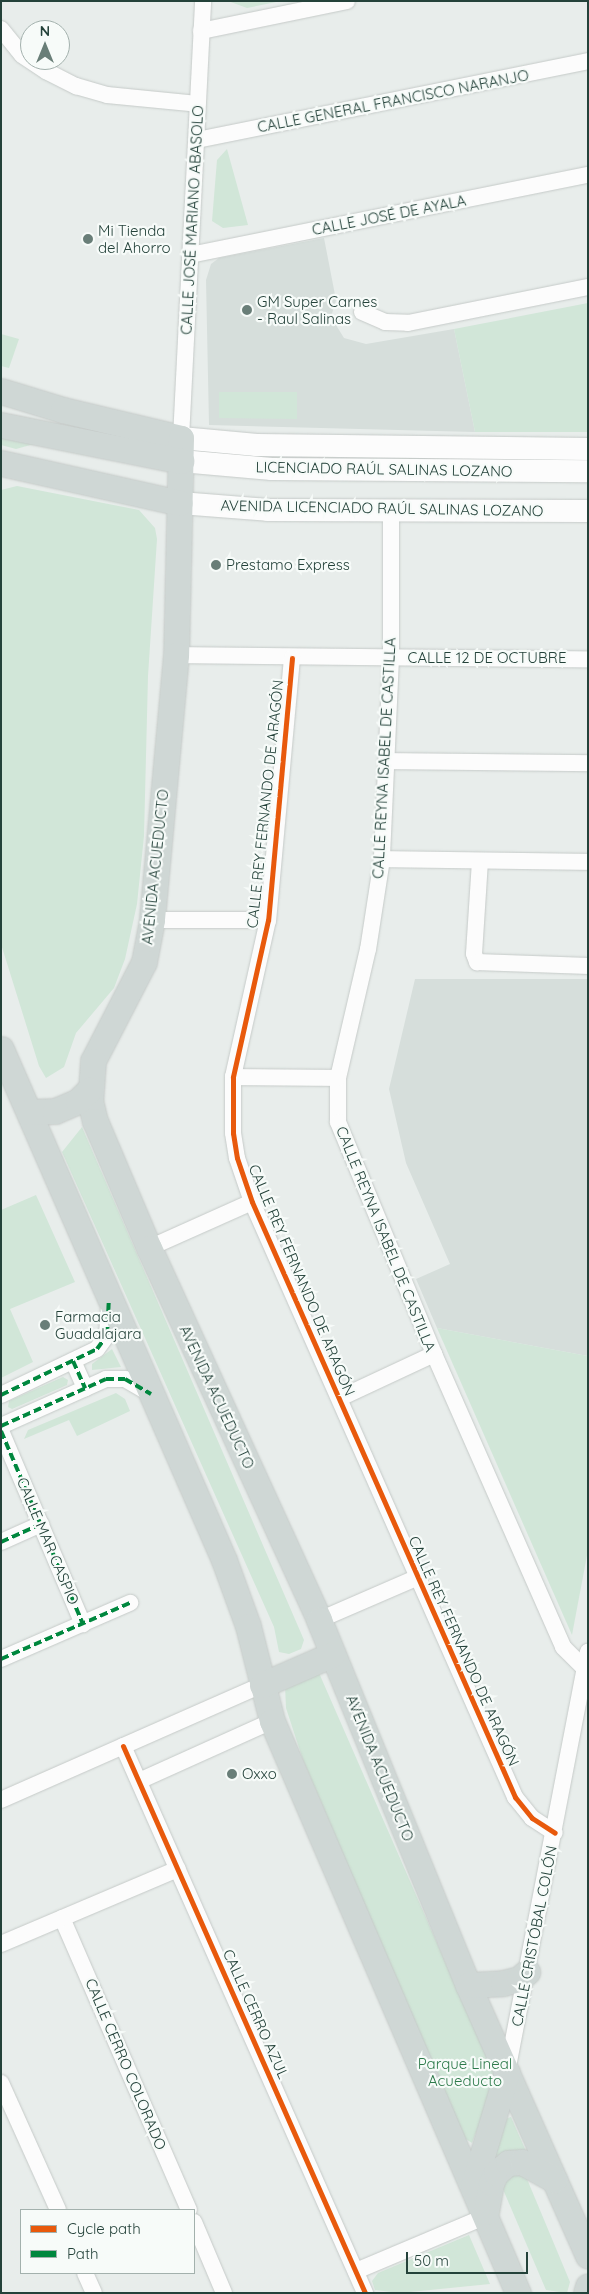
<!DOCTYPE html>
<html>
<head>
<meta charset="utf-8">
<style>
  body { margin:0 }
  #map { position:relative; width:589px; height:2294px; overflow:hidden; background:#e8edeb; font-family:Quicksand,sans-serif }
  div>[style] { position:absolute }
  .built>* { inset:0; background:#d6dedb }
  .green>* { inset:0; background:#d1e6d8 }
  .roads { filter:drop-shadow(0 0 1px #c5cac8) drop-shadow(0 0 1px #c5cac8) }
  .street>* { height:16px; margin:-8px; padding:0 8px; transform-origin:8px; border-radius:8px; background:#fcfcfc }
  .secondary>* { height:22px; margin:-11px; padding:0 11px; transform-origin:11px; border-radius:11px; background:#fcfcfc }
  .primary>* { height:25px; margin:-12.5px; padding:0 12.5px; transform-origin:12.5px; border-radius:12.5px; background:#cfd7d5 }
  .quiet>* { height:4px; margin-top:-2px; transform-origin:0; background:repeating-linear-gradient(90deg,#00873e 0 8px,transparent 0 12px) }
  .cycleway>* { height:5px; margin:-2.5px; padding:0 2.5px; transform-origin:2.5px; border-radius:2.5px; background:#e8590c }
  .dots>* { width:14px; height:14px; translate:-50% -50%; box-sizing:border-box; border:2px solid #f7fbf9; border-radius:50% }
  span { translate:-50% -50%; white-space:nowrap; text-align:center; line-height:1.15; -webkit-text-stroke:4.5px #f7fbf9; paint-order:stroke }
  .street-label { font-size:15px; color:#24423a }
  .poi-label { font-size:15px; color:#24423a }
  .left { translate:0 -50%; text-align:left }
  .park-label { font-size:15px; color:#2d7a4b }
  .frame { position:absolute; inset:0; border:2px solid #24423a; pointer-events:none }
  .legend { position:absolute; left:20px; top:2209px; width:175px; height:65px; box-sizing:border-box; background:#f7fbf9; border:1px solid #a3b1ad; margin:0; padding:6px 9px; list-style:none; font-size:15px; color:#24423a }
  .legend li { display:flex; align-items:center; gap:10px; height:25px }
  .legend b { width:25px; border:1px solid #a3b1ad }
  .north { position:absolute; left:20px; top:20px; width:50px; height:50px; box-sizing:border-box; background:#f7fbf9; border:1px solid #a3b1ad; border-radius:50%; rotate:0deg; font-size:14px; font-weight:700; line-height:20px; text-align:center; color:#24423a }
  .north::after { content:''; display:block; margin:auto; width:18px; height:22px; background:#697e78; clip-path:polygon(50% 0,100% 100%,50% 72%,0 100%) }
  .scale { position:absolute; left:406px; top:2252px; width:122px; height:22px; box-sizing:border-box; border:2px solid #24423a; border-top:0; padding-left:6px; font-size:15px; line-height:18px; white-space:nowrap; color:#24423a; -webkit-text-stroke:4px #f7fbf9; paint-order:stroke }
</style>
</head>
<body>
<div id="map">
  <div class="built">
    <i style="clip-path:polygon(324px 238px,336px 300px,331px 317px,344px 338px,366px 344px,454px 329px,475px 432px,209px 425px,206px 280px,211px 264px,219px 258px)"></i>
    <i style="clip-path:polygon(415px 979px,588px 979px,588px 1356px,437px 1328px,416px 1279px,450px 1264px,406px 1163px,389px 1089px)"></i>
  </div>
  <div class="green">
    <i style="clip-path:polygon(228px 1px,281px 1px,247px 8px)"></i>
    <i style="clip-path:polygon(227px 149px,248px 225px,223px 228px,212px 221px,217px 160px)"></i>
    <i style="clip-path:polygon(588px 303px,588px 432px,475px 432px,454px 329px)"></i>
    <i style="clip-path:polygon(1px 334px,19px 339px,9px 368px,1px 366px)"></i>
    <i style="clip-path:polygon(219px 392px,297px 392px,297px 419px,219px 418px)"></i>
    <i style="clip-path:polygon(1px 436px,34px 444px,16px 449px,1px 445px)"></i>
    <i style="clip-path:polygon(17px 486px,139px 510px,155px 528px,157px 539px,148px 676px,144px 836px,137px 904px,125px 959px,114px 988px,76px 1033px,64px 1067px,46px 1078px,39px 1066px,1px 944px,1px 490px)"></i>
    <i style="clip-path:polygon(82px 1127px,304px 1640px,301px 1649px,289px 1654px,279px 1652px,274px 1627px,62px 1152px)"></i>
    <i style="clip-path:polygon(36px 1195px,75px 1282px,10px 1309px,33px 1362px,1px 1378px,1px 1210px)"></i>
    <i style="clip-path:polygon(437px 1328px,588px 1356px,588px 1550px,572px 1635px)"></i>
    <i style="clip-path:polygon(112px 1349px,121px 1367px,92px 1370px,92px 1364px)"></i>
    <i style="clip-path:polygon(63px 1377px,68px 1380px,67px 1385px,12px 1409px,8px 1407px,9px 1401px)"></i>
    <i style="clip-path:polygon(116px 1393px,125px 1399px,130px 1411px,77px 1436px,69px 1420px,24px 1439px,28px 1430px)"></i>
    <i style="clip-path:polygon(319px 1673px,497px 2080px,472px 2143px,464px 2138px,303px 1760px,286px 1708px,285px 1685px)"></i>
    <i style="clip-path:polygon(511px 2117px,529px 2158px,489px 2173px,505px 2119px)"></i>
    <i style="clip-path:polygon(513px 2172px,527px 2179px,570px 2282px,567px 2293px,546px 2290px,502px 2187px,503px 2179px)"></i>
    <i style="clip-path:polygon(469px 2235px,490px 2284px,400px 2293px,375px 2290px,372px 2281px,378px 2273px)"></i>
  </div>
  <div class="roads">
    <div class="street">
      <i style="left:1px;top:29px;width:33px;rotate:51deg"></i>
      <i style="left:22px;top:55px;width:29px;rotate:34deg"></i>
      <i style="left:46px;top:71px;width:34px;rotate:27deg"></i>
      <i style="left:76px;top:86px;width:32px;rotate:16deg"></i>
      <i style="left:107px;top:95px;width:91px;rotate:5.6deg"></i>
      <i style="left:201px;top:31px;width:149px;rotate:-11.6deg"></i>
      <i style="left:197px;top:140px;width:399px;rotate:-11.4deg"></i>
      <i style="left:190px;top:255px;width:406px;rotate:-11.4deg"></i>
      <i style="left:362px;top:312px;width:25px;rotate:23deg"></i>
      <i style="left:385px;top:322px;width:23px;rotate:2deg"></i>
      <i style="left:408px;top:323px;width:184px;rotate:-11.3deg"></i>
      <i style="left:181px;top:438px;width:438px;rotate:-87.1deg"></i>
      <i style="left:391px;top:509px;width:149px;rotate:90deg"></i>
      <i style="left:391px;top:658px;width:201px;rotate:92.6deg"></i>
      <i style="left:382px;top:859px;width:91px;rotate:98.8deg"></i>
      <i style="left:368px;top:949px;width:132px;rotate:103.1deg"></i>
      <i style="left:338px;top:1078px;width:44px;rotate:90deg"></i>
      <i style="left:338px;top:1122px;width:251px;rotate:67.5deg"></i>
      <i style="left:434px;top:1354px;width:320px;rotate:66.2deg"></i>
      <i style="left:563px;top:1647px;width:30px;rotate:45deg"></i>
      <i style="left:176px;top:655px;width:412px;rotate:0.6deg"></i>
      <i style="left:292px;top:658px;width:263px;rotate:95.2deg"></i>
      <i style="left:268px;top:920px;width:161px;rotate:102.6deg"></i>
      <i style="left:233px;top:1077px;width:56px;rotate:90deg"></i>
      <i style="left:233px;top:1133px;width:25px;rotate:81deg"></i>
      <i style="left:237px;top:1158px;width:46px;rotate:71.2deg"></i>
      <i style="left:252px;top:1202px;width:651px;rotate:66.15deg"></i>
      <i style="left:515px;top:1797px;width:27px;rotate:51deg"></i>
      <i style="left:532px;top:1818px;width:27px;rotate:33deg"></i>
      <i style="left:387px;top:761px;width:201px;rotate:0.6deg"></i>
      <i style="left:382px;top:859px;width:206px;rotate:0.8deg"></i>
      <i style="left:480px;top:861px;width:93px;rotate:93.7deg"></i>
      <i style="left:474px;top:954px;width:9px;rotate:69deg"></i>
      <i style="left:477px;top:962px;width:111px;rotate:2.1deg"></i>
      <i style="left:152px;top:920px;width:116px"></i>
      <i style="left:233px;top:1077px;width:105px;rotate:0.5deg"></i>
      <i style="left:149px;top:1248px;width:113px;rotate:-24.1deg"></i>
      <i style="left:73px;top:1361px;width:30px;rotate:66deg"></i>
      <i style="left:1px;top:1395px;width:106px;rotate:-25.6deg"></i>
      <i style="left:97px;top:1349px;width:17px;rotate:-54deg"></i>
      <i style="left:107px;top:1335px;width:31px;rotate:-86deg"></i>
      <i style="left:340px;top:1398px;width:104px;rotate:-25.1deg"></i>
      <i style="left:1px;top:1426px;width:115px;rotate:-24.1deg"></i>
      <i style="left:106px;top:1379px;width:19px"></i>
      <i style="left:125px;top:1379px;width:30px;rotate:30deg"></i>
      <i style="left:1px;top:1431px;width:210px;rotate:67deg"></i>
      <i style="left:1px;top:1542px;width:44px;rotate:-24.2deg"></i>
      <i style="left:319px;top:1620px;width:106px;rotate:-23.4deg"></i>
      <i style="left:1px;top:1659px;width:141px;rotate:-23.5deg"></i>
      <i style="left:123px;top:1746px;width:598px;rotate:66.13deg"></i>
      <i style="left:139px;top:1781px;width:146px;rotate:-24.3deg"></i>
      <i style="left:1px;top:1800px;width:285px;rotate:-23.8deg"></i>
      <i style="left:62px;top:1918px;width:318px;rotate:66.5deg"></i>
      <i style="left:1px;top:1944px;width:192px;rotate:-23deg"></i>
      <i style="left:507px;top:2072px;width:428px;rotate:-79.1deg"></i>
      <i style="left:1px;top:2083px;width:139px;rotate:65.8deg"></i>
      <i style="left:194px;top:2222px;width:77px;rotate:67.1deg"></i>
      <i style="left:356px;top:2271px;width:141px;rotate:-22.9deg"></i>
      <i style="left:85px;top:2273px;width:22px;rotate:66deg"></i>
    </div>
    <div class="secondary">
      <i style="left:181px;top:438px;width:76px;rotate:5.3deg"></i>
      <i style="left:257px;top:445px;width:331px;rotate:0.7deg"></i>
      <i style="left:181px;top:461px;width:91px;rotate:5deg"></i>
      <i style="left:272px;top:469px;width:316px;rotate:0.4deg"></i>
      <i style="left:180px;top:503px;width:88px;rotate:4.5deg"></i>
      <i style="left:268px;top:510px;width:320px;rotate:0.2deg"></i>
    </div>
    <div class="primary">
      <i style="left:1px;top:391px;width:65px;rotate:17deg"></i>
      <i style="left:63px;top:410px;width:121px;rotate:13.3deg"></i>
      <i style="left:181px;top:438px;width:217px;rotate:91.3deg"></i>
      <i style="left:176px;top:655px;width:266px;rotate:95.2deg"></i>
      <i style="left:152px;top:920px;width:43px;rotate:100.8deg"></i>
      <i style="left:144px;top:962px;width:111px;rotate:117.3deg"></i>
      <i style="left:93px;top:1061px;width:39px;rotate:94deg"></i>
      <i style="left:90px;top:1100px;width:22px;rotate:77deg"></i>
      <i style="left:95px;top:1121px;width:138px;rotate:67deg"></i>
      <i style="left:149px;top:1248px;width:409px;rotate:65.4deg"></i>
      <i style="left:319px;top:1620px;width:394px;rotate:67.8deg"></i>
      <i style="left:468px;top:1985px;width:296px;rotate:66.1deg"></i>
      <i style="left:1px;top:425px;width:184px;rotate:11.3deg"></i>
      <i style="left:1px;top:463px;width:183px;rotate:12.6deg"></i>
      <i style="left:1px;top:1049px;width:558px;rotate:66.42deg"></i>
      <i style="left:224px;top:1560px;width:70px;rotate:70deg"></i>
      <i style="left:248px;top:1626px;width:98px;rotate:75.8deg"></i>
      <i style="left:272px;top:1721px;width:623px;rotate:66.73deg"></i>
      <i style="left:29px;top:1112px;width:26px;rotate:-2deg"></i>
      <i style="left:55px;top:1111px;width:25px;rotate:-23deg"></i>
      <i style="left:78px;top:1101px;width:16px;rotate:-45deg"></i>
      <i style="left:262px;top:1685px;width:77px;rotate:-23.6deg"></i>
      <i style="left:468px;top:1985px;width:35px;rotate:-3deg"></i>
      <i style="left:503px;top:1983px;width:16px;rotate:-14deg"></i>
      <i style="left:519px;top:1979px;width:11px;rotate:-41deg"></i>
      <i style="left:473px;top:2186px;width:119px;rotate:-73.4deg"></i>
      <i style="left:486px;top:2212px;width:29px;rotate:-80deg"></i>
      <i style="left:491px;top:2183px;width:11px;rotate:-63deg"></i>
      <i style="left:496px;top:2173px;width:16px;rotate:-40deg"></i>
      <i style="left:508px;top:2163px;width:14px;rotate:-4deg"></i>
      <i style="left:522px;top:2162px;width:37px;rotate:29deg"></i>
      <i style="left:586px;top:2293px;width:7px;rotate:-74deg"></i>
    </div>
  </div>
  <div class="quiet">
    <i style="left:73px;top:1361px;width:30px;rotate:66deg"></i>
    <i style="left:1px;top:1395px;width:106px;rotate:-25.6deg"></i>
    <i style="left:97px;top:1349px;width:17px;rotate:-54deg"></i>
    <i style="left:107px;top:1335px;width:36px;rotate:-87deg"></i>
    <i style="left:1px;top:1426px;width:115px;rotate:-24.1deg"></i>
    <i style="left:106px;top:1379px;width:19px"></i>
    <i style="left:125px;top:1379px;width:30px;rotate:30deg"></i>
    <i style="left:1px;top:1431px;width:210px;rotate:67deg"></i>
    <i style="left:1px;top:1542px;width:44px;rotate:-24.2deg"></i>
    <i style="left:1px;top:1659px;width:141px;rotate:-23.5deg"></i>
  </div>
  <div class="cycleway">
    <i style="left:292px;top:658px;width:263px;rotate:95.2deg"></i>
    <i style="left:268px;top:920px;width:161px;rotate:102.6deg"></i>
    <i style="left:233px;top:1077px;width:56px;rotate:90deg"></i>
    <i style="left:233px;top:1133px;width:25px;rotate:81deg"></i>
    <i style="left:237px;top:1158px;width:46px;rotate:71.2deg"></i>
    <i style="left:252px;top:1202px;width:651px;rotate:66.15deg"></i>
    <i style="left:515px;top:1797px;width:27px;rotate:51deg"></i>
    <i style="left:532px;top:1818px;width:27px;rotate:33deg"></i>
    <i style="left:123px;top:1746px;width:598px;rotate:66.13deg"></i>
  </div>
  <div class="dots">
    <i style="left:88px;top:239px;background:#697e78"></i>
    <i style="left:247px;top:310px;background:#697e78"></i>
    <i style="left:216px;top:565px;background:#697e78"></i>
    <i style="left:45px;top:1325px;background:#697e78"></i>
    <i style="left:232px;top:1774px;background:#697e78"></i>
  </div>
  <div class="street-label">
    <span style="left:393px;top:101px;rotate:-11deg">CALLE GENERAL FRANCISCO NARANJO</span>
    <span style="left:389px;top:215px;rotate:-11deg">CALLE JOSÉ DE AYALA</span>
    <span style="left:192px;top:220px;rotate:-87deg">CALLE JOSÉ MARIANO ABASOLO</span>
    <span style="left:384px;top:469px;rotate:1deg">LICENCIADO RAÚL SALINAS LOZANO</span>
    <span style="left:382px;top:508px;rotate:1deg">AVENIDA LICENCIADO RAÚL SALINAS LOZANO</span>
    <span style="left:487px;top:658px">CALLE 12 DE OCTUBRE</span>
    <span style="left:384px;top:758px;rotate:-87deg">CALLE REYNA ISABEL DE CASTILLA</span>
    <span style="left:265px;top:804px;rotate:-84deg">CALLE REY FERNANDO DE ARAGÓN</span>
    <span style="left:155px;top:867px;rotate:-84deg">AVENIDA ACUEDUCTO</span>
    <span style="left:386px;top:1239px;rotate:68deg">CALLE REYNA ISABEL DE CASTILLA</span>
    <span style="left:302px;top:1280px;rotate:67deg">CALLE REY FERNANDO DE ARAGÓN</span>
    <span style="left:217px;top:1397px;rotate:65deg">AVENIDA ACUEDUCTO</span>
    <span style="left:48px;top:1541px;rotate:67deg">CALLE MAR CASPIO</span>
    <span style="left:464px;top:1651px;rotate:66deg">CALLE REY FERNANDO DE ARAGÓN</span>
    <span style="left:380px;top:1768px;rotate:68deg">AVENIDA ACUEDUCTO</span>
    <span style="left:534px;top:1936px;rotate:-79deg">CALLE CRISTÓBAL COLÓN</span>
    <span style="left:256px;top:2014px;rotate:66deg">CALLE CERRO AZUL</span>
    <span style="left:126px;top:2064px;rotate:67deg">CALLE CERRO COLORADO</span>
  </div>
  <div class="poi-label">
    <span class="left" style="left:98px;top:239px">Mi Tienda<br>del Ahorro</span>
    <span class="left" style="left:257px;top:310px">GM Super Carnes<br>- Raul Salinas</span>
    <span class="left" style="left:226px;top:565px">Prestamo Express</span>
    <span class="left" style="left:55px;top:1325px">Farmacia<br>Guadalajara</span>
    <span class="left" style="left:242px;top:1774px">Oxxo</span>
  </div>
  <div class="park-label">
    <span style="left:465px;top:2072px">Parque Lineal<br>Acueducto</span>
  </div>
  <div class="frame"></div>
  <ul class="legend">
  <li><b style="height:6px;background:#e8590c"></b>Cycle path</li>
  <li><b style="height:6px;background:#00873e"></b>Path</li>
  </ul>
  <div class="north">N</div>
  <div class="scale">50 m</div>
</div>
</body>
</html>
